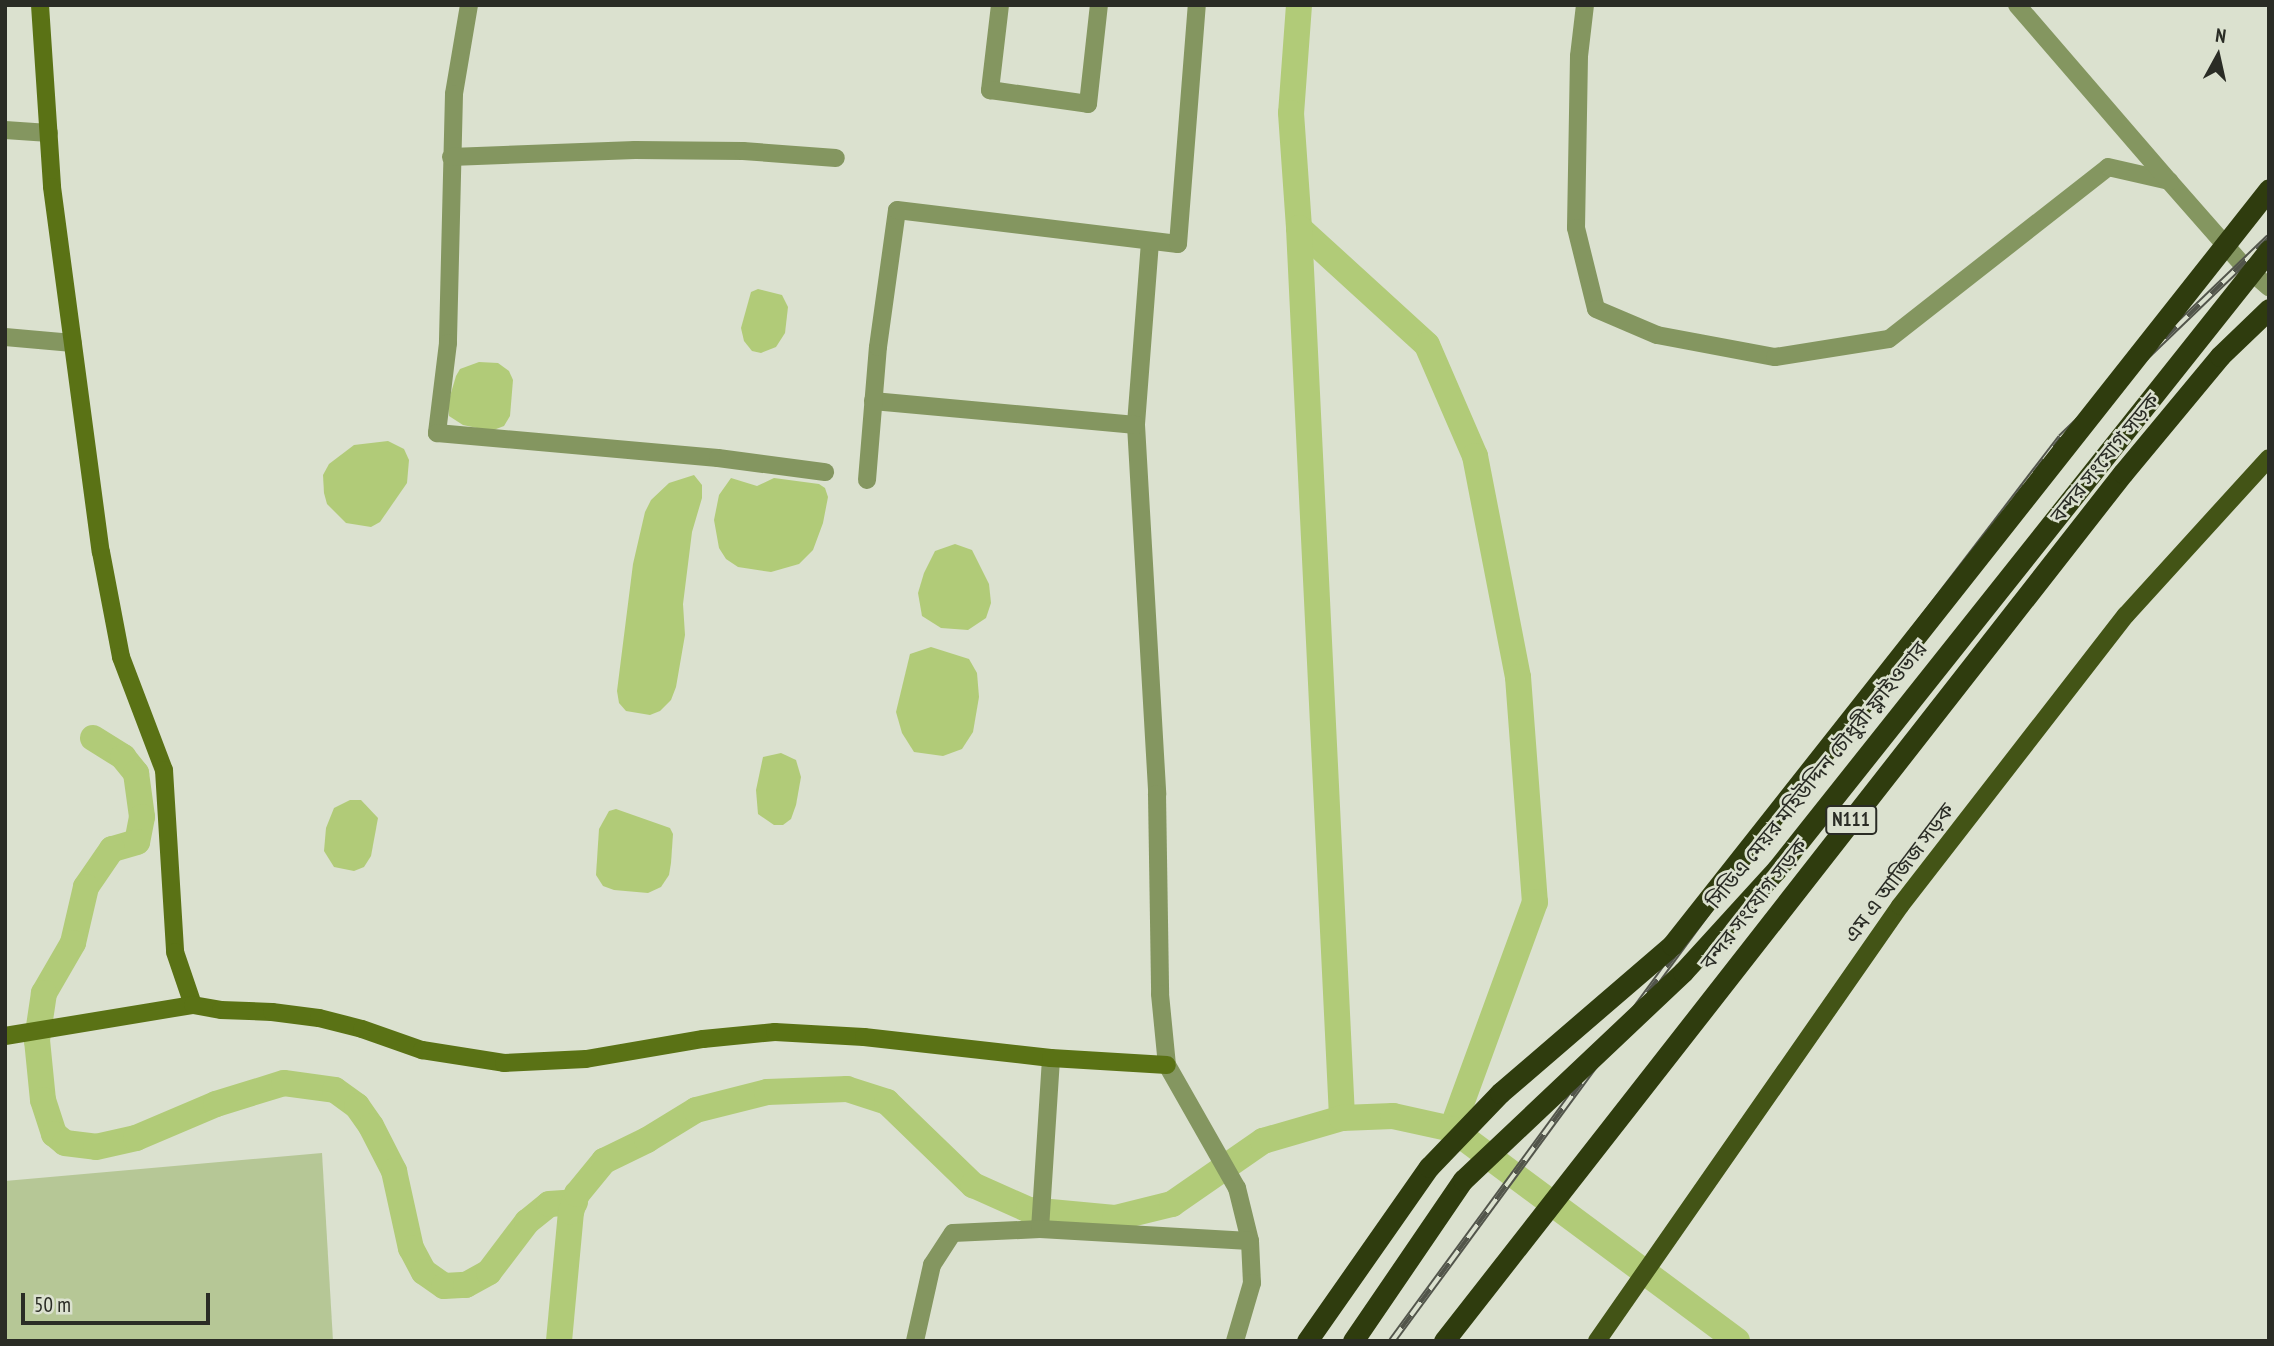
<!DOCTYPE html>
<html>
<head>
<meta charset="utf-8">
<style>
  body { margin:0 }
  #map { position:relative; width:2274px; height:1346px; overflow:hidden; background:#dbe1cf; font-family:"PT Sans Narrow","Noto Sans Bengali",sans-serif }
  div>[style] { position:absolute }
  .green>* { inset:0; background:#b6c796 }
  .water>* { inset:0; background:#b1cb78 }
  .canal>* { height:26px; margin:-13px; padding:0 13px; transform-origin:13px; border-radius:13px; background:#b1cb78 }
  .street>* { height:18px; margin:-9px; padding:0 9px; transform-origin:9px; border-radius:9px; background:#849660 }
  .secondary>* { height:18px; margin:-9px; padding:0 9px; transform-origin:9px; border-radius:9px; background:#5a7215 }
  .primary>* { height:18px; margin:-9px; padding:0 9px; transform-origin:9px; border-radius:9px; background:#435416 }
  .highway>* { height:21px; margin:-10.5px; padding:0 10.5px; transform-origin:10.5px; border-radius:10.5px; background:#2f3c0e }
  .rail>* { height:8px; margin-top:-4px; transform-origin:0; background:repeating-linear-gradient(90deg,#dbe1cf 0 16px,#52554b 0 32px); box-sizing:border-box; border-block:2px solid #52554b }
  .highway-bridge>* { height:21px; margin:-10.5px; padding:0 10.5px; transform-origin:10.5px; border-radius:10.5px; background:#2f3c0e }
  span { translate:-50% -50%; white-space:nowrap; text-align:center; line-height:1.15; -webkit-text-stroke:5px #dbe1cf; paint-order:stroke }
  .shield-label span { padding:2px 5px; background:#dbe1cf; border:2px solid; border-radius:5px; -webkit-text-stroke-width:0 }
  .shield-label { font-size:19px; color:#2a2c25; font-weight:700 }
  .street-label { font-size:21px; color:#2a2c25 }
  .frame { position:absolute; inset:0; border:7px solid #2a2c25; pointer-events:none }
  .north { position:absolute; left:2183px; top:21px; width:70px; height:70px; -webkit-text-stroke:5px #dbe1cf; paint-order:stroke; rotate:8deg; font-size:19px; font-weight:700; line-height:28px; text-align:center; color:#2a2c25 }
  .north::after { content:''; display:block; margin:auto; width:24px; height:32px; background:#2a2c25; clip-path:polygon(50% 0,100% 100%,50% 72%,0 100%) }
  .scale { position:absolute; left:21px; top:1293px; width:189px; height:32px; box-sizing:border-box; border:4px solid #2a2c25; border-top:0; padding-left:9px; font-size:21px; line-height:24px; white-space:nowrap; color:#2a2c25; -webkit-text-stroke:5px #dbe1cf; paint-order:stroke }
</style>
</head>
<body>
<div id="map">
  <div class="green">
    <i style="clip-path:polygon(322px 1153px,333px 1341px,5px 1341px,5px 1181px)"></i>
  </div>
  <div class="water">
    <i style="clip-path:polygon(758px 289px,782px 295px,788px 307px,785px 333px,776px 347px,761px 353px,752px 351px,744px 341px,741px 328px,751px 292px)"></i>
    <i style="clip-path:polygon(479px 362px,498px 363px,509px 371px,513px 380px,510px 416px,504px 426px,491px 431px,463px 425px,449px 416px,448px 403px,456px 376px,460px 369px)"></i>
    <i style="clip-path:polygon(388px 441px,404px 449px,409px 460px,407px 483px,380px 522px,371px 527px,346px 523px,327px 504px,324px 493px,323px 475px,329px 464px,354px 445px)"></i>
    <i style="clip-path:polygon(694px 475px,702px 485px,702px 498px,692px 532px,683px 604px,685px 635px,676px 687px,671px 700px,660px 711px,650px 715px,626px 711px,619px 703px,617px 691px,633px 564px,645px 512px,651px 500px,669px 483px)"></i>
    <i style="clip-path:polygon(731px 478px,757px 486px,774px 478px,819px 484px,825px 488px,828px 497px,823px 523px,813px 550px,799px 564px,771px 572px,738px 567px,726px 559px,719px 548px,714px 520px,719px 495px)"></i>
    <i style="clip-path:polygon(955px 544px,972px 550px,989px 584px,991px 603px,986px 618px,968px 630px,941px 628px,922px 616px,918px 593px,924px 573px,935px 551px)"></i>
    <i style="clip-path:polygon(931px 647px,969px 659px,977px 673px,979px 697px,973px 732px,962px 749px,943px 756px,914px 752px,902px 733px,896px 712px,910px 654px)"></i>
    <i style="clip-path:polygon(781px 753px,796px 760px,801px 777px,796px 805px,791px 819px,783px 825px,774px 825px,758px 814px,756px 790px,763px 757px)"></i>
    <i style="clip-path:polygon(350px 800px,361px 800px,378px 818px,371px 856px,364px 867px,354px 871px,334px 867px,324px 851px,326px 828px,334px 808px)"></i>
    <i style="clip-path:polygon(616px 809px,670px 828px,673px 834px,671px 863px,669px 875px,661px 887px,648px 893px,614px 890px,603px 886px,596px 875px,599px 829px,609px 811px)"></i>
  </div>
  <div class="canal">
    <i style="left:1299px;top:5px;width:108px;rotate:94.2deg"></i>
    <i style="left:1291px;top:113px;width:115px;rotate:86deg"></i>
    <i style="left:1299px;top:228px;width:173px;rotate:42.4deg"></i>
    <i style="left:1427px;top:345px;width:121px;rotate:66.6deg"></i>
    <i style="left:1475px;top:456px;width:225px;rotate:79deg"></i>
    <i style="left:1518px;top:677px;width:226px;rotate:85.7deg"></i>
    <i style="left:1535px;top:902px;width:242px;rotate:110.1deg"></i>
    <i style="left:1299px;top:228px;width:891px;rotate:87.23deg"></i>
    <i style="left:93px;top:738px;width:36px;rotate:32deg"></i>
    <i style="left:123px;top:757px;width:21px;rotate:51deg"></i>
    <i style="left:136px;top:773px;width:44px;rotate:82.2deg"></i>
    <i style="left:142px;top:817px;width:25px;rotate:101deg"></i>
    <i style="left:137px;top:842px;width:26px;rotate:164deg"></i>
    <i style="left:112px;top:849px;width:46px;rotate:124.4deg"></i>
    <i style="left:86px;top:887px;width:57px;rotate:103.1deg"></i>
    <i style="left:73px;top:943px;width:58px;rotate:120.1deg"></i>
    <i style="left:44px;top:993px;width:48px;rotate:98.5deg"></i>
    <i style="left:37px;top:1040px;width:60px;rotate:84.3deg"></i>
    <i style="left:43px;top:1100px;width:36px;rotate:72deg"></i>
    <i style="left:54px;top:1134px;width:14px;rotate:39deg"></i>
    <i style="left:65px;top:1143px;width:31px;rotate:7deg"></i>
    <i style="left:96px;top:1147px;width:41px;rotate:-12.7deg"></i>
    <i style="left:136px;top:1138px;width:87px;rotate:-23deg"></i>
    <i style="left:216px;top:1104px;width:71px;rotate:-17.2deg"></i>
    <i style="left:284px;top:1083px;width:51px;rotate:7.8deg"></i>
    <i style="left:335px;top:1090px;width:27px;rotate:36deg"></i>
    <i style="left:357px;top:1106px;width:24px;rotate:55deg"></i>
    <i style="left:371px;top:1126px;width:51px;rotate:62.9deg"></i>
    <i style="left:394px;top:1171px;width:79px;rotate:77.6deg"></i>
    <i style="left:411px;top:1248px;width:27px;rotate:62deg"></i>
    <i style="left:424px;top:1272px;width:24px;rotate:35deg"></i>
    <i style="left:444px;top:1286px;width:22px;rotate:-3deg"></i>
    <i style="left:466px;top:1285px;width:26px;rotate:-29deg"></i>
    <i style="left:489px;top:1272px;width:63px;rotate:-52.8deg"></i>
    <i style="left:527px;top:1222px;width:28px;rotate:-39deg"></i>
    <i style="left:549px;top:1204px;width:26px;rotate:-4deg"></i>
    <i style="left:559px;top:1341px;width:130px;rotate:-84.7deg"></i>
    <i style="left:571px;top:1212px;width:19px;rotate:-72deg"></i>
    <i style="left:577px;top:1194px;width:43px;rotate:-50.7deg"></i>
    <i style="left:604px;top:1161px;width:48px;rotate:-26deg"></i>
    <i style="left:647px;top:1140px;width:57px;rotate:-31.5deg"></i>
    <i style="left:696px;top:1110px;width:73px;rotate:-14.2deg"></i>
    <i style="left:767px;top:1092px;width:80px;rotate:-2.1deg"></i>
    <i style="left:847px;top:1089px;width:42px;rotate:18deg"></i>
    <i style="left:887px;top:1102px;width:120px;rotate:44deg"></i>
    <i style="left:973px;top:1185px;width:61px;rotate:24.1deg"></i>
    <i style="left:1029px;top:1210px;width:86px;rotate:5.3deg"></i>
    <i style="left:1115px;top:1218px;width:59px;rotate:-13.8deg"></i>
    <i style="left:1172px;top:1204px;width:111px;rotate:-34.7deg"></i>
    <i style="left:1263px;top:1141px;width:82px;rotate:-16.2deg"></i>
    <i style="left:1342px;top:1118px;width:51px;rotate:-2.2deg"></i>
    <i style="left:1393px;top:1116px;width:60px;rotate:12.4deg"></i>
    <i style="left:1452px;top:1129px;width:355px;rotate:36.6deg"></i>
  </div>
  <div class="street">
    <i style="left:469px;top:5px;width:90px;rotate:99.6deg"></i>
    <i style="left:454px;top:94px;width:249px;rotate:91.4deg"></i>
    <i style="left:448px;top:343px;width:91px;rotate:97deg"></i>
    <i style="left:437px;top:433px;width:282px;rotate:5.1deg"></i>
    <i style="left:718px;top:458px;width:108px;rotate:7.5deg"></i>
    <i style="left:1000px;top:5px;width:86px;rotate:96.7deg"></i>
    <i style="left:990px;top:90px;width:99px;rotate:8.1deg"></i>
    <i style="left:1088px;top:104px;width:100px;rotate:-83.7deg"></i>
    <i style="left:1585px;top:5px;width:51px;rotate:96.7deg"></i>
    <i style="left:1579px;top:56px;width:172px;rotate:91deg"></i>
    <i style="left:1576px;top:228px;width:83px;rotate:76.1deg"></i>
    <i style="left:1596px;top:309px;width:66px;rotate:23.1deg"></i>
    <i style="left:1657px;top:335px;width:120px;rotate:10.6deg"></i>
    <i style="left:1775px;top:357px;width:115px;rotate:-9deg"></i>
    <i style="left:1889px;top:339px;width:278px;rotate:-38.1deg"></i>
    <i style="left:2108px;top:167px;width:63px;rotate:12.9deg"></i>
    <i style="left:2169px;top:181px;width:109px;rotate:48.7deg"></i>
    <i style="left:2241px;top:263px;width:37px;rotate:41deg"></i>
    <i style="left:2017px;top:5px;width:233px;rotate:49.2deg"></i>
    <i style="left:5px;top:130px;width:44px;rotate:3.9deg"></i>
    <i style="left:451px;top:157px;width:184px;rotate:-2.2deg"></i>
    <i style="left:635px;top:150px;width:108px;rotate:0.5deg"></i>
    <i style="left:743px;top:151px;width:93px;rotate:4.3deg"></i>
    <i style="left:1150px;top:242px;width:184px;rotate:94.4deg"></i>
    <i style="left:1136px;top:425px;width:370px;rotate:86.7deg"></i>
    <i style="left:1157px;top:794px;width:200px;rotate:89.1deg"></i>
    <i style="left:1160px;top:994px;width:71px;rotate:84.4deg"></i>
    <i style="left:1167px;top:1065px;width:142px;rotate:60.4deg"></i>
    <i style="left:1237px;top:1188px;width:55px;rotate:76.2deg"></i>
    <i style="left:1250px;top:1241px;width:42px;rotate:87.3deg"></i>
    <i style="left:1252px;top:1283px;width:60px;rotate:106.3deg"></i>
    <i style="left:5px;top:337px;width:68px;rotate:5deg"></i>
    <i style="left:873px;top:401px;width:264px;rotate:5.2deg"></i>
    <i style="left:867px;top:480px;width:133px;rotate:-85.3deg"></i>
    <i style="left:878px;top:347px;width:138px;rotate:-82.1deg"></i>
    <i style="left:897px;top:210px;width:283px;rotate:6.9deg"></i>
    <i style="left:1178px;top:244px;width:240px;rotate:-85.5deg"></i>
    <i style="left:1040px;top:1229px;width:171px;rotate:-86.3deg"></i>
    <i style="left:915px;top:1341px;width:78px;rotate:-77.4deg"></i>
    <i style="left:932px;top:1265px;width:38px;rotate:-57deg"></i>
    <i style="left:953px;top:1233px;width:87px;rotate:-2.6deg"></i>
    <i style="left:1040px;top:1229px;width:210px;rotate:3.3deg"></i>
  </div>
  <div class="secondary">
    <i style="left:40px;top:5px;width:182px;rotate:86.2deg"></i>
    <i style="left:52px;top:187px;width:368px;rotate:82.4deg"></i>
    <i style="left:101px;top:552px;width:107px;rotate:79.2deg"></i>
    <i style="left:121px;top:657px;width:121px;rotate:69.2deg"></i>
    <i style="left:164px;top:770px;width:182px;rotate:86.5deg"></i>
    <i style="left:175px;top:952px;width:56px;rotate:71.2deg"></i>
    <i style="left:5px;top:1036px;width:191px;rotate:-9.4deg"></i>
    <i style="left:193px;top:1005px;width:28px;rotate:10deg"></i>
    <i style="left:221px;top:1010px;width:51px;rotate:2.2deg"></i>
    <i style="left:272px;top:1012px;width:47px;rotate:7.3deg"></i>
    <i style="left:319px;top:1018px;width:44px;rotate:14.3deg"></i>
    <i style="left:362px;top:1029px;width:64px;rotate:19.3deg"></i>
    <i style="left:422px;top:1050px;width:83px;rotate:9deg"></i>
    <i style="left:504px;top:1063px;width:82px;rotate:-2.8deg"></i>
    <i style="left:586px;top:1059px;width:119px;rotate:-9.7deg"></i>
    <i style="left:703px;top:1039px;width:72px;rotate:-5.6deg"></i>
    <i style="left:775px;top:1032px;width:89px;rotate:3.2deg"></i>
    <i style="left:864px;top:1037px;width:188px;rotate:6.4deg"></i>
    <i style="left:1051px;top:1058px;width:116px;rotate:3.5deg"></i>
  </div>
  <div class="primary">
    <i style="left:1597px;top:1341px;width:530px;rotate:-55.14deg"></i>
    <i style="left:1900px;top:906px;width:368px;rotate:-52.2deg"></i>
    <i style="left:2126px;top:615px;width:212px;rotate:-47.7deg"></i>
  </div>
  <div class="highway">
    <i style="left:1444px;top:1341px;width:1102px;rotate:-51.97deg"></i>
    <i style="left:2123px;top:473px;width:152px;rotate:-50.3deg"></i>
    <i style="left:2220px;top:356px;width:68px;rotate:-43.8deg"></i>
  </div>
  <div class="rail">
    <i style="left:1392px;top:1341px;width:872px;rotate:-53.72deg"></i>
    <i style="left:1908px;top:638px;width:252px;rotate:-52.6deg"></i>
    <i style="left:2061px;top:438px;width:289px;rotate:-43.9deg"></i>
  </div>
  <div class="highway-bridge">
    <i style="left:1307px;top:1341px;width:213px;rotate:-55deg"></i>
    <i style="left:1429px;top:1167px;width:103px;rotate:-46.2deg"></i>
    <i style="left:1500px;top:1093px;width:227px;rotate:-40.7deg"></i>
    <i style="left:1672px;top:945px;width:963px;rotate:-51.7deg"></i>
    <i style="left:1353px;top:1341px;width:195px;rotate:-55.7deg"></i>
    <i style="left:1463px;top:1180px;width:303px;rotate:-43.4deg"></i>
    <i style="left:1683px;top:972px;width:139px;rotate:-47.6deg"></i>
    <i style="left:1777px;top:869px;width:791px;rotate:-51.52deg"></i>
  </div>
  <div class="shield-label">
    <span style="left:1851px;top:820px">N111</span>
  </div>
  <div class="street-label">
    <span style="left:2105px;top:458px;rotate:-51deg">বন্দর সংযোগ সড়ক</span>
    <span style="left:1817px;top:775px;rotate:-51deg">সিডিএ মেয়র মহিউদ্দিন চৌধুরী ফ্লাইওভার</span>
    <span style="left:1899px;top:873px;rotate:-53deg">এম এ আজিজ সড়ক</span>
    <span style="left:1754px;top:904px;rotate:-52deg">বন্দর সংযোগ সড়ক</span>
  </div>
  <div class="frame"></div>
  <div class="north">N</div>
  <div class="scale">50 m</div>
</div>
</body>
</html>
